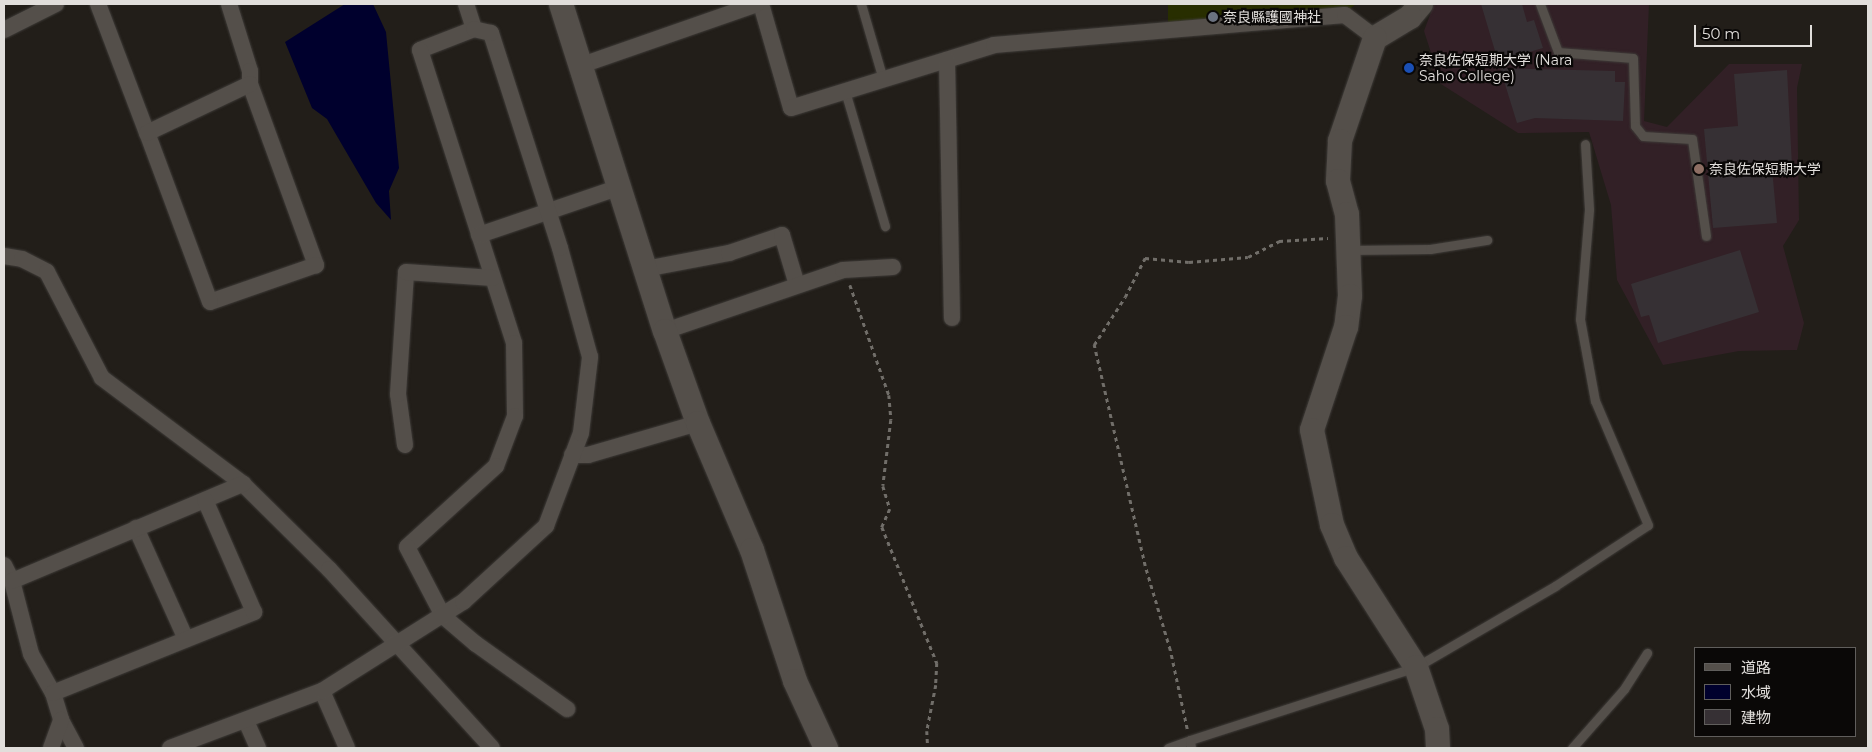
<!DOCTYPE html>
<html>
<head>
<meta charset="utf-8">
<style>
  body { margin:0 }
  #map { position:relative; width:1872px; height:752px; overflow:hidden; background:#221e19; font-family:Montserrat,"Noto Sans JP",sans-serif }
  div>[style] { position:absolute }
  .education>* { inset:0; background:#322026 }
  .green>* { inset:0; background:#282e00 }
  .water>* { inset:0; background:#00002d }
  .building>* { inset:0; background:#363034 }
  .path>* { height:2.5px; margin-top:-1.25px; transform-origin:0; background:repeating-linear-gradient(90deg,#716e69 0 4px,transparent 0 8px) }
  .roads { filter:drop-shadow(0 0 1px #3e3b38) drop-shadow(0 0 1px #3e3b38) }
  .lane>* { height:9px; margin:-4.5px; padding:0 4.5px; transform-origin:4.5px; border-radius:4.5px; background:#544f4a }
  .street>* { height:16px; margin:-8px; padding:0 8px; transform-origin:8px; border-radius:8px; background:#544f4a }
  .secondary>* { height:24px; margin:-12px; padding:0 12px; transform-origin:12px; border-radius:12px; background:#544f4a }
  .dots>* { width:14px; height:14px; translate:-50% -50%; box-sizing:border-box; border:2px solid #0a0807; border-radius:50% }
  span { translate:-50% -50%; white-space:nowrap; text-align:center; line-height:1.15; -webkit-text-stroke:4.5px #0a0807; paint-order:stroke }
  .poi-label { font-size:14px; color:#e1dedb }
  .left { translate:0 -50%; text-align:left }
  .frame { position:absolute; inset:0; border:5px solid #e1dedb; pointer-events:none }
  .legend { position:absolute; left:1694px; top:647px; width:162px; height:90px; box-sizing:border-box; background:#0a0807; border:1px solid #605e5c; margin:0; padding:6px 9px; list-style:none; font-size:15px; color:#e1dedb }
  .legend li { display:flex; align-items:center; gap:10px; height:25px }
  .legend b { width:25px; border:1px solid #605e5c }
  .scale { position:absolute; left:1694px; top:25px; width:118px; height:22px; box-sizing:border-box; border:2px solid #e1dedb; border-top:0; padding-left:6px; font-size:15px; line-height:18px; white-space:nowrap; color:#e1dedb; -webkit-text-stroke:4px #0a0807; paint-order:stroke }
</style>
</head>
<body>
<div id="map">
  <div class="education">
    <i style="clip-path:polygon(1434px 4px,1649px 4px,1644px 121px,1667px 127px,1729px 64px,1802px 64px,1797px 88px,1799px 220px,1783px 246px,1804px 323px,1797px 350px,1739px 351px,1663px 365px,1617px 280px,1611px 205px,1589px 132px,1518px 133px,1433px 79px,1432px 56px,1424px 31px)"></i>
  </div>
  <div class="green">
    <i style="clip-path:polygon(1168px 4px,1356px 4px,1347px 11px,1168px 24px)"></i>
  </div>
  <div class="water">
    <i style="clip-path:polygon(345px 4px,373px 4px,386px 32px,399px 168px,389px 191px,391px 220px,376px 203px,327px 119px,312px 108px,285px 42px)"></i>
  </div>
  <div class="building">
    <i style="clip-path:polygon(1481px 4px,1522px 4px,1527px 22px,1534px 20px,1543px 48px,1498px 61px)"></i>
    <i style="clip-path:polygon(1500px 68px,1615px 71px,1615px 82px,1625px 82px,1623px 121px,1535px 118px,1517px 123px)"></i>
    <i style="clip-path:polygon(1787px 70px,1792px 166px,1772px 168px,1777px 223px,1713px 228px,1704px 129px,1738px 126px,1734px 74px)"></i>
    <i style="clip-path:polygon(1740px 250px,1759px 312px,1658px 343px,1649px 315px,1641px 317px,1631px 284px)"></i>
  </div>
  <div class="path">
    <i style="left:850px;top:285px;width:117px;rotate:70.5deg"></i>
    <i style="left:889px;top:395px;width:25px;rotate:85deg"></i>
    <i style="left:891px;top:420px;width:66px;rotate:96.9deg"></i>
    <i style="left:883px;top:486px;width:24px;rotate:73deg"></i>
    <i style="left:890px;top:509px;width:20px;rotate:114deg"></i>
    <i style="left:882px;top:527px;width:147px;rotate:68deg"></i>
    <i style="left:937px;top:663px;width:22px;rotate:93deg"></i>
    <i style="left:936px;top:685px;width:47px;rotate:101.1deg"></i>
    <i style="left:927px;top:731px;width:17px;rotate:87deg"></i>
    <i style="left:1187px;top:729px;width:81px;rotate:-102.1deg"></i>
    <i style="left:1170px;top:650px;width:88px;rotate:-106.6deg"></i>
    <i style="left:1145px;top:566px;width:227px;rotate:-103deg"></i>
    <i style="left:1094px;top:345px;width:57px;rotate:-57.1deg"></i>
    <i style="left:1125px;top:297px;width:44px;rotate:-62.9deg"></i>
    <i style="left:1145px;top:258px;width:44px;rotate:5.2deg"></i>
    <i style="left:1189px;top:262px;width:59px;rotate:-4.8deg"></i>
    <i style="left:1248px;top:257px;width:35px;rotate:-27deg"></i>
    <i style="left:1279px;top:241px;width:49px;rotate:-3.5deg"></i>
  </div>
  <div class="roads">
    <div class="lane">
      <i style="left:861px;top:4px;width:78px;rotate:73.7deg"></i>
      <i style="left:1540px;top:4px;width:51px;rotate:69.4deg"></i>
      <i style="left:1558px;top:52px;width:75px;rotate:4.6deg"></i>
      <i style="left:1633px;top:58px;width:68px;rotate:88.3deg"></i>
      <i style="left:1635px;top:126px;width:13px;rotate:51deg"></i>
      <i style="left:1643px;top:136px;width:49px;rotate:3.5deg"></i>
      <i style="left:1692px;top:139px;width:98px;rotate:81.8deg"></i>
      <i style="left:845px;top:91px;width:141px;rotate:73.5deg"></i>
      <i style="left:1350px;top:250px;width:80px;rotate:-0.7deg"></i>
      <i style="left:1430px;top:249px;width:58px;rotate:-9deg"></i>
      <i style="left:1168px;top:748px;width:23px;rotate:-20deg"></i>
      <i style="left:1191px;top:748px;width:8px;rotate:-97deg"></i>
      <i style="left:1190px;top:740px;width:237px;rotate:-17.9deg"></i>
      <i style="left:1416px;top:667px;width:161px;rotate:-30.2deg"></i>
      <i style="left:1555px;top:586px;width:111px;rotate:-33.3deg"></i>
      <i style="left:1648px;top:525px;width:135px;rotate:-113.1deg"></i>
      <i style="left:1595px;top:401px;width:83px;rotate:-100.4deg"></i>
      <i style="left:1580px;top:319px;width:110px;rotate:-85.3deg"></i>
      <i style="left:1589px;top:209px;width:65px;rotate:-93.5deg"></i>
      <i style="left:1572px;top:748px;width:79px;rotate:-48.6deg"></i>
      <i style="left:1624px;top:689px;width:43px;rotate:-57.4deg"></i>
    </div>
    <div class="street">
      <i style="left:98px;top:4px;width:138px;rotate:69.2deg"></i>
      <i style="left:229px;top:4px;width:70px;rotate:72.6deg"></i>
      <i style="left:250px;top:71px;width:13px;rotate:90deg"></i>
      <i style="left:250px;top:84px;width:193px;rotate:70deg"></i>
      <i style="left:316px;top:265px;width:112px;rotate:160.8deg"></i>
      <i style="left:210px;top:302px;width:180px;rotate:-110.4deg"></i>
      <i style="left:147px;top:133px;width:114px;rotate:-25.4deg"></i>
      <i style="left:466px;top:4px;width:26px;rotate:72deg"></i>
      <i style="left:474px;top:29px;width:58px;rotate:158.7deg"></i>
      <i style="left:420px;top:50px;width:308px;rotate:72.2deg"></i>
      <i style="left:514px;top:343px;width:73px;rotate:89.2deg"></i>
      <i style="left:515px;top:416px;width:53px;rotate:110.8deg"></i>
      <i style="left:496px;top:466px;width:120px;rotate:137.7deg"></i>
      <i style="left:407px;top:547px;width:78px;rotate:62.4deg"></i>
      <i style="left:443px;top:616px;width:43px;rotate:40.3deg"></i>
      <i style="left:476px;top:644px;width:112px;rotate:35.5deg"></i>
      <i style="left:761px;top:4px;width:108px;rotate:73.9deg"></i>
      <i style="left:791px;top:108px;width:213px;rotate:-17.2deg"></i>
      <i style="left:994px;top:45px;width:352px;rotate:-4.9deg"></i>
      <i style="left:1345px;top:15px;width:38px;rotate:37deg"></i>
      <i style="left:4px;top:30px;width:58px;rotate:-26.6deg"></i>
      <i style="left:947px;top:60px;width:258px;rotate:88.9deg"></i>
      <i style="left:582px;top:65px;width:185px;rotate:-19.2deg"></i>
      <i style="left:479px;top:235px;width:149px;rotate:-18.8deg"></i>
      <i style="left:4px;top:256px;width:18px;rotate:9deg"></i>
      <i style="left:22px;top:259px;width:28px;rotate:27deg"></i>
      <i style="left:47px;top:272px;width:119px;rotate:62.6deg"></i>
      <i style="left:102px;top:378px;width:176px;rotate:36.9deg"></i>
      <i style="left:243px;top:484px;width:121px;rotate:44.7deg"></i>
      <i style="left:329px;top:569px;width:242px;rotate:47.7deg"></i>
      <i style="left:645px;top:269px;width:86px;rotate:-10.8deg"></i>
      <i style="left:729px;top:253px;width:56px;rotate:-18.8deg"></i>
      <i style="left:782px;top:235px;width:52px;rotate:73.3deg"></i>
      <i style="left:665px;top:331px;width:188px;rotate:-18.9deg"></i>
      <i style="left:843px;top:270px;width:50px;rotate:-3.4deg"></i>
      <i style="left:405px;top:445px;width:51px;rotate:-97.8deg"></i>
      <i style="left:398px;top:394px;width:122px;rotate:-86.2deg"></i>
      <i style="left:406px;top:272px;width:87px;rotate:3.9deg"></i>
      <i style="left:572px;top:455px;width:16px"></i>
      <i style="left:588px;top:455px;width:115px;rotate:-16.2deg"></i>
      <i style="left:136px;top:528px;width:122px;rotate:65.8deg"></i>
      <i style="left:4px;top:565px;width:18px;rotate:63deg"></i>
      <i style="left:12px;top:581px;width:75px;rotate:75.4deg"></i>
      <i style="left:31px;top:654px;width:45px;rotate:60.6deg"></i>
      <i style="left:53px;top:693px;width:28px;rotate:73deg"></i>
      <i style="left:61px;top:720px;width:32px;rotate:62deg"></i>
      <i style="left:12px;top:581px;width:251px;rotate:-22.8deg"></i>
      <i style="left:322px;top:691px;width:62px;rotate:66.3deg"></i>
      <i style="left:53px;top:693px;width:217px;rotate:-21.9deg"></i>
      <i style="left:254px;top:612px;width:122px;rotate:-113.6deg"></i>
      <i style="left:246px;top:721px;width:30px;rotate:66deg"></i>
      <i style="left:51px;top:748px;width:30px;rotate:-70deg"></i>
      <i style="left:170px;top:748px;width:162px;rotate:-20.6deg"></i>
      <i style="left:322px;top:691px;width:167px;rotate:-32.3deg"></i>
      <i style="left:463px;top:602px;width:113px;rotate:-42.5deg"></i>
      <i style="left:546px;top:526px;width:99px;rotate:-69.4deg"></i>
      <i style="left:581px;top:433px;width:77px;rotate:-83.2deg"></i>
      <i style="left:590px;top:357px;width:113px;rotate:-105.4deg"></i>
      <i style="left:560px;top:248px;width:226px;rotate:-107.8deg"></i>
      <i style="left:491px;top:33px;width:17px;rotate:-167deg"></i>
    </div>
    <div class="secondary">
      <i style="left:561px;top:4px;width:343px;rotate:72.4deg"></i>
      <i style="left:665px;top:331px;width:98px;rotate:70.3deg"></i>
      <i style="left:698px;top:423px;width:138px;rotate:67deg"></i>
      <i style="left:752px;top:550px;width:138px;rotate:71.8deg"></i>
      <i style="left:795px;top:681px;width:74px;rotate:65.2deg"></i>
      <i style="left:1421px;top:4px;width:17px;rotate:130deg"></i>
      <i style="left:1410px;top:17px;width:41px;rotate:149deg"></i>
      <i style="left:1375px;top:38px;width:109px;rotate:108.8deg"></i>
      <i style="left:1340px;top:141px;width:40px;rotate:92.9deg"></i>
      <i style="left:1338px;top:181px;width:34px;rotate:75deg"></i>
      <i style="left:1347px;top:214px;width:82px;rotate:87.9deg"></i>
      <i style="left:1350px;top:296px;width:31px;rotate:97deg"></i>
      <i style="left:1346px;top:327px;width:108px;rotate:108.3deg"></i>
      <i style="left:1312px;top:430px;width:97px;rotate:78.1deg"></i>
      <i style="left:1332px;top:525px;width:36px;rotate:67deg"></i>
      <i style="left:1346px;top:558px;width:130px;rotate:57.3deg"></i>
      <i style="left:1416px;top:667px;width:65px;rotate:71.3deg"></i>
      <i style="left:1437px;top:729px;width:19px;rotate:87deg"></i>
    </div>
  </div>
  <div class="dots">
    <i style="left:1213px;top:17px;background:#6b7280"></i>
    <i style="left:1409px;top:68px;background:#1a4fb4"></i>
    <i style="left:1699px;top:169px;background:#8d6e63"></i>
  </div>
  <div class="poi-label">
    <span class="left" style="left:1223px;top:17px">奈良縣護國神社</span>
    <span class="left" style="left:1419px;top:68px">奈良佐保短期大学 (Nara<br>Saho College)</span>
    <span class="left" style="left:1709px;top:169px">奈良佐保短期大学</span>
  </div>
  <div class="frame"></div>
  <ul class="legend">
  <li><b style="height:6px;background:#544f4a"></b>道路</li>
  <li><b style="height:14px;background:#00002d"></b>水域</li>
  <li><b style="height:14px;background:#363034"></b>建物</li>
  </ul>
  <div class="scale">50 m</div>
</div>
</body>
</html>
